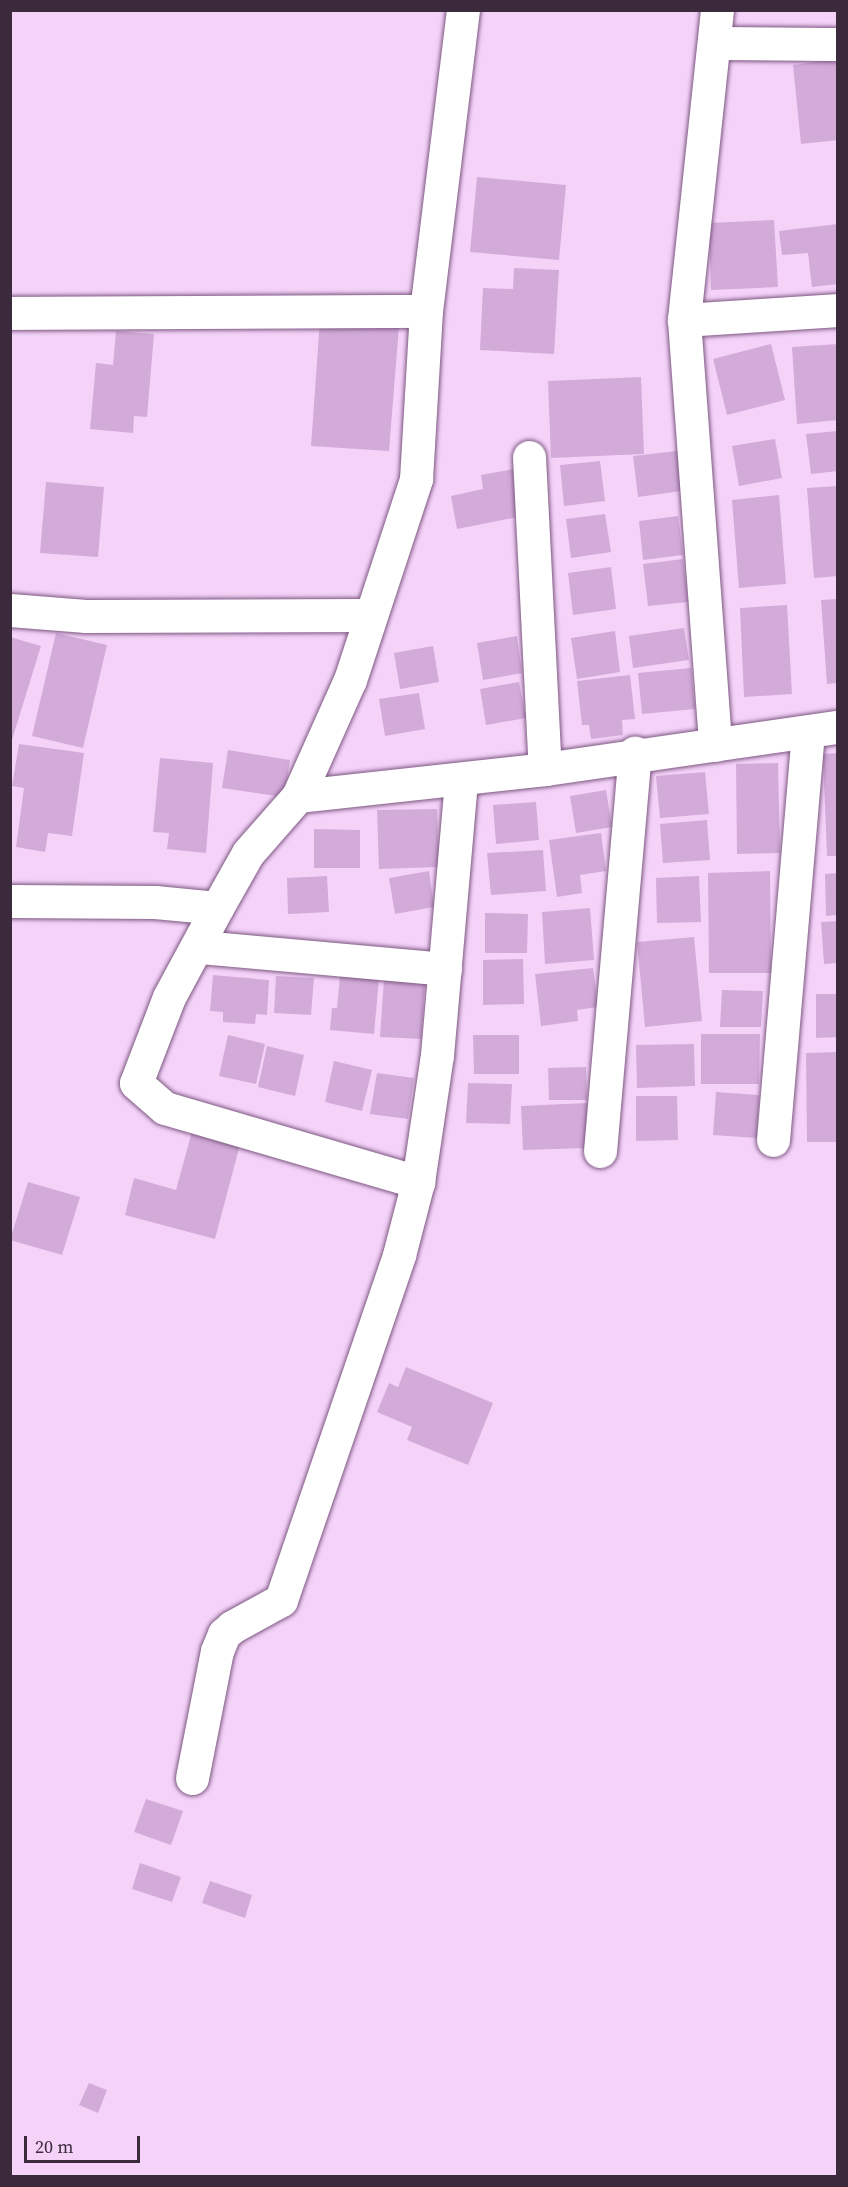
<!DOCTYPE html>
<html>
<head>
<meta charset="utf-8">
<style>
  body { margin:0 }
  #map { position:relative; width:848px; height:2187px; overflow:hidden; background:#f5d3f9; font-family:"Source Serif 4",serif }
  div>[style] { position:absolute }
  .building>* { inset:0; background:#d3abd9 }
  .roads { filter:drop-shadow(0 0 2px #7d5882) drop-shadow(0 0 2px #7d5882) }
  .minor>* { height:33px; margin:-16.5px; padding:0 16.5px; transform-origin:16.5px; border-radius:16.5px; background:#fff }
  span { translate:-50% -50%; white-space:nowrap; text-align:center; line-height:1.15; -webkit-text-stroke:4.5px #f5d3f9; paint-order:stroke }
  .frame { position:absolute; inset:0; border:12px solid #3a2a3c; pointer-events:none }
  .scale { position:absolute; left:24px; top:2136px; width:116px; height:27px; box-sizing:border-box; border:3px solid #3a2a3c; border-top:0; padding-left:8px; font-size:18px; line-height:21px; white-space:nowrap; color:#3a2a3c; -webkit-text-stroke:4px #f5d3f9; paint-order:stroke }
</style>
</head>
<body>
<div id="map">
  <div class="building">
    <i style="clip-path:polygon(838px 59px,838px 140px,801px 144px,793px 65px)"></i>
    <i style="clip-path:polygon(477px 177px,566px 185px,559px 260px,470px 252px)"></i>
    <i style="clip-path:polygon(774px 220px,778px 287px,711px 290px,709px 223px)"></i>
    <i style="clip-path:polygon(838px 224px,838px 284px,812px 287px,808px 253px,782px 255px,779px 231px)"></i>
    <i style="clip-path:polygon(514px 268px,559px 270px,554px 354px,480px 350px,483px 288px,513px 289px)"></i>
    <i style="clip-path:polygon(320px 320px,399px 326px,389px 451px,311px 446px)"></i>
    <i style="clip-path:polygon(116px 331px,154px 334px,147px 417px,134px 416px,133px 433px,90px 429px,96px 363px,113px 365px)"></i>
    <i style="clip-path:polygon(771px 344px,785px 400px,727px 415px,713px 359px)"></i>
    <i style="clip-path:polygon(838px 344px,838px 420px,797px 424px,792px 347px)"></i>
    <i style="clip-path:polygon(641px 377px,644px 454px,551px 458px,548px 381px)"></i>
    <i style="clip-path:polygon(838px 431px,838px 471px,811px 474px,806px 434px)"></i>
    <i style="clip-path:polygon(775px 439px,782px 478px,739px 486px,732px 446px)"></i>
    <i style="clip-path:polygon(677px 451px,681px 491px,638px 497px,633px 456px)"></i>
    <i style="clip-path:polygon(600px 461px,605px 501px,564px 506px,560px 465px)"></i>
    <i style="clip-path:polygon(514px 469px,523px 516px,457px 529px,451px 496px,483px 489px,481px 475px)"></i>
    <i style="clip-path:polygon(46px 482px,104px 487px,98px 557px,40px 553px)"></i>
    <i style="clip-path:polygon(838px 486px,838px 576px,814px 578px,807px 488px)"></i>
    <i style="clip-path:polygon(779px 495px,786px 584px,739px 588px,732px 500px)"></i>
    <i style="clip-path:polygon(605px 514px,611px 552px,571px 558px,566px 519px)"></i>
    <i style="clip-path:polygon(678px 516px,683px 555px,643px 560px,639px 521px)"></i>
    <i style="clip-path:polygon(683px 559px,688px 602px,648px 606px,643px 564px)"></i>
    <i style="clip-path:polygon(611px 567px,616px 609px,573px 615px,568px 573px)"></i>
    <i style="clip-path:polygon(838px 599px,838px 683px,827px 684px,821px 600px)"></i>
    <i style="clip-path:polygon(787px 605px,792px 694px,744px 697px,740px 608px)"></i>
    <i style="clip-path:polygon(684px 628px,689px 660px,633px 668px,629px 636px)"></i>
    <i style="clip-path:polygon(615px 631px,620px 672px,577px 679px,571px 638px)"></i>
    <i style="clip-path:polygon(56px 633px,107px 645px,83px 748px,32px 736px)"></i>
    <i style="clip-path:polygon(517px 636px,522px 673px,483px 680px,477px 643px)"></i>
    <i style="clip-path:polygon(10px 637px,41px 646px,11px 743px,10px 743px)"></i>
    <i style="clip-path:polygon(433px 646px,439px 682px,400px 689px,394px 653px)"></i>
    <i style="clip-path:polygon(691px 668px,695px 709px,642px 714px,638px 673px)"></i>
    <i style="clip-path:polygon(630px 675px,635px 719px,622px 720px,623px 735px,591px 739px,589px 725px,582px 725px,577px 681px)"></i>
    <i style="clip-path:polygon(519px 682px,526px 718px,486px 725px,480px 689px)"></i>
    <i style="clip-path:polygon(419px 693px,425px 729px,385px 736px,379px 699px)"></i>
    <i style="clip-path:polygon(19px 744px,84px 753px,72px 836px,48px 833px,45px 852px,16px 847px,24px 788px,12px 786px)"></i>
    <i style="clip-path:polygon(228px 750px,290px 760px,284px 797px,222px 788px)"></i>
    <i style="clip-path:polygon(838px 753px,838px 856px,827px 856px,823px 754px)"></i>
    <i style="clip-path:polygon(160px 758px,213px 763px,206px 853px,167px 849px,169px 833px,153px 832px)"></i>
    <i style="clip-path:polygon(778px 763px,780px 853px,737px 854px,736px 764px)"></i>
    <i style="clip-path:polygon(705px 772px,709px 814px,660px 818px,656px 776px)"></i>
    <i style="clip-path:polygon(606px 790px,612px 827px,576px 833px,570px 796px)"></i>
    <i style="clip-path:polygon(536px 802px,539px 840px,496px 844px,493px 805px)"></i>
    <i style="clip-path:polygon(437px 809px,439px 867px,379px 869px,377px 810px)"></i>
    <i style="clip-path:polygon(707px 820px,710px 860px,663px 863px,660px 824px)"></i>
    <i style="clip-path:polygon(314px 829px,360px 830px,360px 868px,314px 868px)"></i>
    <i style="clip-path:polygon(601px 833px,606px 871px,580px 875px,582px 893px,557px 897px,549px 840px)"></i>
    <i style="clip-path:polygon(543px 850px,546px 891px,491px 895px,487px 853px)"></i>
    <i style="clip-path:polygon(429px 871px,434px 907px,395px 914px,389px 878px)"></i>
    <i style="clip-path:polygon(770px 871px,771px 973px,709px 973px,708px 873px)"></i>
    <i style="clip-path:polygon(838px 873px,838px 915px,826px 916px,825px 874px)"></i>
    <i style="clip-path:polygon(327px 876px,329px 912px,288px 914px,287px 878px)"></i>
    <i style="clip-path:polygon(699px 876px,701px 922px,657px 923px,656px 878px)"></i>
    <i style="clip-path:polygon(590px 908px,594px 960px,545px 964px,542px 912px)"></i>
    <i style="clip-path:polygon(485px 913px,528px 914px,527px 953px,485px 953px)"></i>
    <i style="clip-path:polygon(838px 921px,838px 963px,824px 964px,821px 922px)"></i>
    <i style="clip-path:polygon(694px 937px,702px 1021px,645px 1027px,637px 942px)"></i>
    <i style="clip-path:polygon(523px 959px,524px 1004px,483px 1005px,483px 960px)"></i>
    <i style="clip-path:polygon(593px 968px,598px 1007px,577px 1010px,578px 1021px,541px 1026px,535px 974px)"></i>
    <i style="clip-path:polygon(213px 975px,269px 980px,267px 1015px,256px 1014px,255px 1024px,223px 1022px,223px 1012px,210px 1011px)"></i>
    <i style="clip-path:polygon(276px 976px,314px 978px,311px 1015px,274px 1013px)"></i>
    <i style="clip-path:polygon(340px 976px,379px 979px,374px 1034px,330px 1030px,332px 1008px,337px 1008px)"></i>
    <i style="clip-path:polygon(384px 979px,425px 981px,421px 1039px,380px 1037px)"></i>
    <i style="clip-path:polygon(722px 990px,763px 991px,761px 1027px,720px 1027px)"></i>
    <i style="clip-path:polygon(816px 994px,838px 994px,838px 1037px,816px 1038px)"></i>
    <i style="clip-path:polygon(701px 1034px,760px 1034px,759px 1084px,701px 1084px)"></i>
    <i style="clip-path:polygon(228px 1035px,265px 1044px,256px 1084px,219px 1076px)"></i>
    <i style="clip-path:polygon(473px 1035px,519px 1035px,519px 1074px,474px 1074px)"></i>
    <i style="clip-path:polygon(694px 1044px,695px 1086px,637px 1088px,636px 1045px)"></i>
    <i style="clip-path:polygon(267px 1046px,304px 1055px,295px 1096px,258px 1087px)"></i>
    <i style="clip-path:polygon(838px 1052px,838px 1142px,807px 1142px,806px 1053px)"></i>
    <i style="clip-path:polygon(334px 1061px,372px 1070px,362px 1111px,325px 1102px)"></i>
    <i style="clip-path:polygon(586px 1067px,587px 1100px,549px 1100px,548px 1068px)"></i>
    <i style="clip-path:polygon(377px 1073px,414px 1078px,408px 1119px,370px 1114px)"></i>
    <i style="clip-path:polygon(468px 1083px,512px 1084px,510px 1124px,466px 1123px)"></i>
    <i style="clip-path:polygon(716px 1092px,759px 1095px,757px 1138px,713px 1135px)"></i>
    <i style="clip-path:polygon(636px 1096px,677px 1096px,678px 1140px,636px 1141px)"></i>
    <i style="clip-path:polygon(587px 1103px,588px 1148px,523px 1150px,521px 1106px)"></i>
    <i style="clip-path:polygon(194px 1124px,242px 1137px,215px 1239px,125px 1215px,134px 1178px,176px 1190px)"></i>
    <i style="clip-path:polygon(28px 1182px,80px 1197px,62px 1255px,10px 1240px)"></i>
    <i style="clip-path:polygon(406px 1367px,493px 1403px,468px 1465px,407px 1440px,412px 1427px,377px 1412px,389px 1383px,398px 1387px)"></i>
    <i style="clip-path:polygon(146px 1799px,183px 1811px,171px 1845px,134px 1832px)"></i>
    <i style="clip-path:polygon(140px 1863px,181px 1877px,172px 1902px,132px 1889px)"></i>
    <i style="clip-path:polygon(210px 1881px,252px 1895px,245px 1918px,202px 1903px)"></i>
    <i style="clip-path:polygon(89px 2083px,107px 2090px,98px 2113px,79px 2105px)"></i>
  </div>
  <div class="roads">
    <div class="minor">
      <i style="left:717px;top:10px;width:312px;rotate:96.1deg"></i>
      <i style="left:684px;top:320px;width:154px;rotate:-3.7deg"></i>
      <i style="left:714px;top:43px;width:124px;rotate:0.5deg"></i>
      <i style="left:10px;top:313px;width:416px;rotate:-0.3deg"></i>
      <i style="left:684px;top:320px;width:426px;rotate:85.8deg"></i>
      <i style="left:529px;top:457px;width:312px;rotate:87.1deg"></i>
      <i style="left:10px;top:610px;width:76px;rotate:4.5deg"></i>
      <i style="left:86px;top:616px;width:284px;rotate:-0.2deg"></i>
      <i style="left:298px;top:796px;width:248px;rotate:-6.2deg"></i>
      <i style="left:545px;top:769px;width:296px;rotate:-8.2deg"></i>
      <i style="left:10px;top:901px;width:145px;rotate:0.4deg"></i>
      <i style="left:155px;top:902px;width:62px;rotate:5.5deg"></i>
      <i style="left:217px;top:908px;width:63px;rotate:-60.6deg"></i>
      <i style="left:248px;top:853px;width:76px;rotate:-48.7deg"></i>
      <i style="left:298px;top:796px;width:127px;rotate:-65.9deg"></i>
      <i style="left:350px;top:680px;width:212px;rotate:-71.8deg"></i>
      <i style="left:416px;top:479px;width:168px;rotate:-86.6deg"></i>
      <i style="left:426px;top:311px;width:303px;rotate:-83deg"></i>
      <i style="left:217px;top:908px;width:101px;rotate:118.3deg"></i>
      <i style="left:169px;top:997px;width:92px;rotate:111deg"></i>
      <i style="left:136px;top:1083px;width:38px;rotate:41deg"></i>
      <i style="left:165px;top:1108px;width:264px;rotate:16.3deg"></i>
      <i style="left:200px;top:947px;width:246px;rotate:5.1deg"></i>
      <i style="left:773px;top:1140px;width:410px;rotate:-85.1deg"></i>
      <i style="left:600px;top:1151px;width:400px;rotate:-85deg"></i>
      <i style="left:192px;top:1778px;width:129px;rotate:-78.9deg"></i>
      <i style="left:217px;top:1651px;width:18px;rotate:-68deg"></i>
      <i style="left:224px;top:1634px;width:11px;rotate:-41deg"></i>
      <i style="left:232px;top:1627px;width:56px;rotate:-28.9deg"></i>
      <i style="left:281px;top:1600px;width:365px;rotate:-71.1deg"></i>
      <i style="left:399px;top:1255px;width:75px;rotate:-75.4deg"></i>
      <i style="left:418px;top:1182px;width:128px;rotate:-81.5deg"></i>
      <i style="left:437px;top:1055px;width:276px;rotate:-85deg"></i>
    </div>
  </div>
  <div class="frame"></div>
  <div class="scale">20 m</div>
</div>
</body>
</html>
